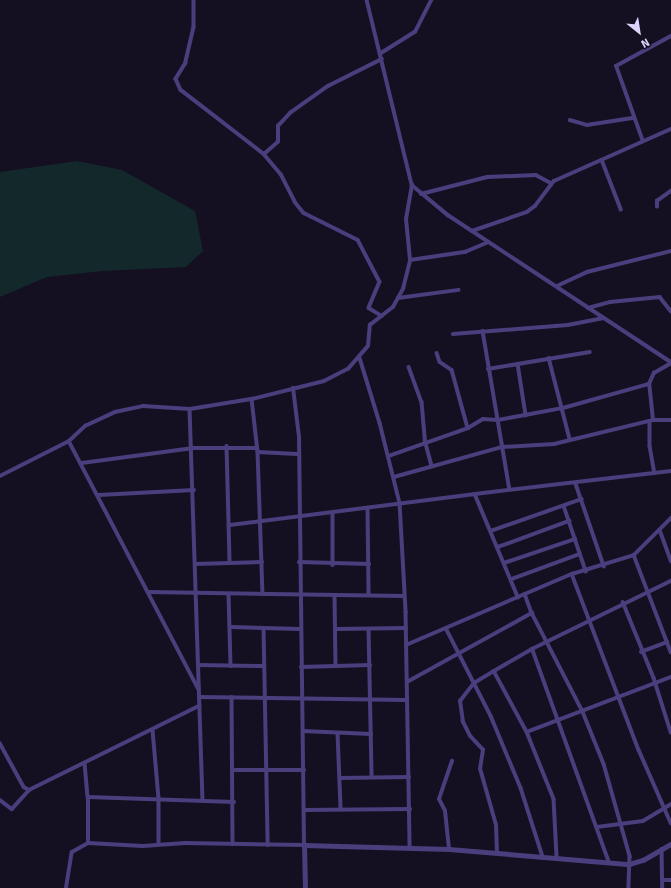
<!DOCTYPE html>
<html>
<head>
<meta charset="utf-8">
<style>
  body { margin:0 }
  #map { position:relative; width:671px; height:888px; overflow:hidden; background:#150f22; font-family:Signika,sans-serif }
  div>[style] { position:absolute }
  .green>* { inset:0; background:#13282b }
  .minor>* { height:3.5px; margin:-1.75px; padding:0 1.75px; transform-origin:1.75px; border-radius:1.75px; background:#4a3e7d }
  .tertiary>* { height:4.5px; margin:-2.25px; padding:0 2.25px; transform-origin:2.25px; border-radius:2.25px; background:#4a3e7d }
  span { translate:-50% -50%; white-space:nowrap; text-align:center; line-height:1.15; -webkit-text-stroke:3.5px #150f22; paint-order:stroke }
  .north { position:absolute; left:619px; top:12px; width:40px; height:40px; -webkit-text-stroke:3px #150f22; paint-order:stroke; rotate:150deg; font-size:11px; font-weight:700; line-height:16px; text-align:center; color:#ded3fc }
  .north::after { content:''; display:block; margin:auto; width:14px; height:18px; background:#ded3fc; clip-path:polygon(50% 0,100% 100%,50% 72%,0 100%) }
</style>
</head>
<body>
<div id="map">
  <div class="green">
    <i style="clip-path:polygon(77px 161px,122px 170px,195px 211px,203px 251px,186px 267px,103px 271px,47px 277px,0 297px,0 172px)"></i>
  </div>
  <div class="minor">
    <i style="left:194px;top:0;width:27px;rotate:90deg"></i>
    <i style="left:194px;top:27px;width:37px;rotate:103deg"></i>
    <i style="left:186px;top:63px;width:19px;rotate:122deg"></i>
    <i style="left:176px;top:79px;width:12px;rotate:66deg"></i>
    <i style="left:181px;top:90px;width:105px;rotate:37.6deg"></i>
    <i style="left:264px;top:154px;width:26px;rotate:50deg"></i>
    <i style="left:281px;top:174px;width:31px;rotate:63deg"></i>
    <i style="left:295px;top:202px;width:14px;rotate:51deg"></i>
    <i style="left:304px;top:213px;width:60px;rotate:26.6deg"></i>
    <i style="left:358px;top:240px;width:47px;rotate:62.4deg"></i>
    <i style="left:380px;top:282px;width:28px;rotate:113deg"></i>
    <i style="left:369px;top:308px;width:15px;rotate:32deg"></i>
    <i style="left:367px;top:0;width:190px;rotate:76.3deg"></i>
    <i style="left:412px;top:185px;width:47px;rotate:39.8deg"></i>
    <i style="left:448px;top:215px;width:267px;rotate:33.4deg"></i>
    <i style="left:381px;top:53px;width:40px;rotate:-32deg"></i>
    <i style="left:415px;top:32px;width:36px;rotate:-63deg"></i>
    <i style="left:570px;top:120px;width:18px;rotate:16deg"></i>
    <i style="left:587px;top:125px;width:47px;rotate:-8.7deg"></i>
    <i style="left:642px;top:139px;width:77px;rotate:-109.6deg"></i>
    <i style="left:616px;top:66px;width:63px;rotate:-28.6deg"></i>
    <i style="left:264px;top:154px;width:18px;rotate:-41deg"></i>
    <i style="left:278px;top:142px;width:16px;rotate:-90deg"></i>
    <i style="left:278px;top:126px;width:18px;rotate:-47deg"></i>
    <i style="left:290px;top:113px;width:47px;rotate:-35.4deg"></i>
    <i style="left:328px;top:86px;width:60px;rotate:-26.6deg"></i>
    <i style="left:602px;top:160px;width:53px;rotate:68.8deg"></i>
    <i style="left:421px;top:194px;width:68px;rotate:-14.4deg"></i>
    <i style="left:487px;top:177px;width:49px;rotate:-2.3deg"></i>
    <i style="left:536px;top:175px;width:17px;rotate:28deg"></i>
    <i style="left:657px;top:207px;width:6px;rotate:-90deg"></i>
    <i style="left:657px;top:201px;width:17px;rotate:-36deg"></i>
    <i style="left:472px;top:231px;width:58px;rotate:-19.1deg"></i>
    <i style="left:527px;top:212px;width:10px;rotate:-37deg"></i>
    <i style="left:535px;top:206px;width:31px;rotate:-53deg"></i>
    <i style="left:554px;top:181px;width:128px;rotate:-24deg"></i>
    <i style="left:410px;top:260px;width:56px;rotate:-8.3deg"></i>
    <i style="left:465px;top:252px;width:25px;rotate:-23deg"></i>
    <i style="left:557px;top:286px;width:33px;rotate:-25deg"></i>
    <i style="left:587px;top:272px;width:87px;rotate:-14deg"></i>
    <i style="left:398px;top:298px;width:61px;rotate:-7.6deg"></i>
    <i style="left:588px;top:308px;width:23px;rotate:-15deg"></i>
    <i style="left:610px;top:302px;width:50px;rotate:-5.7deg"></i>
    <i style="left:660px;top:297px;width:18px;rotate:52deg"></i>
    <i style="left:483px;top:331px;width:161px;rotate:80.4deg"></i>
    <i style="left:453px;top:334px;width:115px;rotate:-4.5deg"></i>
    <i style="left:568px;top:325px;width:36px;rotate:-11deg"></i>
    <i style="left:437px;top:353px;width:9px;rotate:72deg"></i>
    <i style="left:440px;top:362px;width:14px;rotate:34deg"></i>
    <i style="left:452px;top:370px;width:60px;rotate:74.6deg"></i>
    <i style="left:360px;top:358px;width:68px;rotate:72.9deg"></i>
    <i style="left:380px;top:423px;width:82px;rotate:76deg"></i>
    <i style="left:400px;top:503px;width:109px;rotate:86.8deg"></i>
    <i style="left:406px;top:612px;width:235px;rotate:89deg"></i>
    <i style="left:549px;top:358px;width:84px;rotate:75.5deg"></i>
    <i style="left:518px;top:364px;width:52px;rotate:81.1deg"></i>
    <i style="left:409px;top:367px;width:37px;rotate:70deg"></i>
    <i style="left:422px;top:402px;width:38px;rotate:85deg"></i>
    <i style="left:425px;top:440px;width:27px;rotate:75deg"></i>
    <i style="left:488px;top:369px;width:103px;rotate:-9.5deg"></i>
    <i style="left:252px;top:399px;width:53px;rotate:83.5deg"></i>
    <i style="left:258px;top:452px;width:142px;rotate:88deg"></i>
    <i style="left:190px;top:409px;width:390px;rotate:88.1deg"></i>
    <i style="left:653px;top:420px;width:36px;rotate:-96deg"></i>
    <i style="left:649px;top:384px;width:12px;rotate:-66deg"></i>
    <i style="left:654px;top:373px;width:20px;rotate:-30deg"></i>
    <i style="left:650px;top:421px;width:25px;rotate:90deg"></i>
    <i style="left:650px;top:446px;width:27px;rotate:80deg"></i>
    <i style="left:69px;top:441px;width:279px;rotate:62.4deg"></i>
    <i style="left:227px;top:446px;width:117px;rotate:88.5deg"></i>
    <i style="left:258px;top:452px;width:39px;rotate:3deg"></i>
    <i style="left:389px;top:456px;width:84px;rotate:-19.5deg"></i>
    <i style="left:468px;top:428px;width:17px;rotate:-31deg"></i>
    <i style="left:483px;top:419px;width:15px;rotate:4deg"></i>
    <i style="left:498px;top:420px;width:66px;rotate:-10.5deg"></i>
    <i style="left:563px;top:408px;width:89px;rotate:-15.6deg"></i>
    <i style="left:82px;top:463px;width:112px;rotate:-7.7deg"></i>
    <i style="left:193px;top:448px;width:64px"></i>
    <i style="left:0;top:476px;width:77px;rotate:-26.9deg"></i>
    <i style="left:69px;top:441px;width:22px;rotate:-43deg"></i>
    <i style="left:85px;top:426px;width:33px;rotate:-25deg"></i>
    <i style="left:115px;top:412px;width:29px;rotate:-12deg"></i>
    <i style="left:143px;top:406px;width:47px;rotate:3.7deg"></i>
    <i style="left:190px;top:409px;width:63px;rotate:-9.2deg"></i>
    <i style="left:252px;top:399px;width:74px;rotate:-14deg"></i>
    <i style="left:324px;top:381px;width:27px;rotate:-27deg"></i>
    <i style="left:348px;top:369px;width:30px;rotate:-49deg"></i>
    <i style="left:368px;top:346px;width:21px;rotate:-85deg"></i>
    <i style="left:370px;top:325px;width:29px;rotate:-38deg"></i>
    <i style="left:393px;top:307px;width:21px;rotate:-61deg"></i>
    <i style="left:403px;top:289px;width:30px;rotate:-76deg"></i>
    <i style="left:410px;top:260px;width:41px;rotate:-95.6deg"></i>
    <i style="left:406px;top:219px;width:35px;rotate:-80deg"></i>
    <i style="left:394px;top:477px;width:112px;rotate:-15.5deg"></i>
    <i style="left:502px;top:447px;width:52px;rotate:-3.3deg"></i>
    <i style="left:554px;top:444px;width:102px;rotate:-13.6deg"></i>
    <i style="left:653px;top:420px;width:18px"></i>
    <i style="left:576px;top:484px;width:87px;rotate:71.1deg"></i>
    <i style="left:475px;top:494px;width:197px;rotate:-6.7deg"></i>
    <i style="left:99px;top:495px;width:95px;rotate:-3deg"></i>
    <i style="left:564px;top:506px;width:69px;rotate:71.3deg"></i>
    <i style="left:368px;top:508px;width:87px;rotate:89.3deg"></i>
    <i style="left:333px;top:513px;width:52px;rotate:90deg"></i>
    <i style="left:230px;top:525px;width:247px;rotate:-7.2deg"></i>
    <i style="left:475px;top:494px;width:112px;rotate:67.3deg"></i>
    <i style="left:660px;top:530px;width:33px;rotate:70deg"></i>
    <i style="left:491px;top:531px;width:96px;rotate:-19.4deg"></i>
    <i style="left:498px;top:547px;width:76px;rotate:-20.1deg"></i>
    <i style="left:634px;top:555px;width:104px;rotate:69.1deg"></i>
    <i style="left:299px;top:562px;width:70px;rotate:1.6deg"></i>
    <i style="left:504px;top:563px;width:75px;rotate:-18.7deg"></i>
    <i style="left:195px;top:564px;width:67px;rotate:-1.7deg"></i>
    <i style="left:572px;top:574px;width:188px;rotate:69.2deg"></i>
    <i style="left:639px;top:750px;width:80px;rotate:66.3deg"></i>
    <i style="left:512px;top:579px;width:72px;rotate:-20.2deg"></i>
    <i style="left:149px;top:592px;width:255px;rotate:0.9deg"></i>
    <i style="left:229px;top:594px;width:72px;rotate:88.4deg"></i>
    <i style="left:525px;top:594px;width:20px;rotate:70deg"></i>
    <i style="left:532px;top:613px;width:111px;rotate:62.7deg"></i>
    <i style="left:583px;top:712px;width:56px;rotate:68deg"></i>
    <i style="left:604px;top:764px;width:96px;rotate:74.2deg"></i>
    <i style="left:630px;top:856px;width:32px;rotate:92deg"></i>
    <i style="left:335px;top:595px;width:71px;rotate:89.2deg"></i>
    <i style="left:623px;top:602px;width:82px;rotate:67.8deg"></i>
    <i style="left:654px;top:678px;width:57px;rotate:72.5deg"></i>
    <i style="left:232px;top:627px;width:68px;rotate:1.7deg"></i>
    <i style="left:264px;top:628px;width:217px;rotate:88.9deg"></i>
    <i style="left:446px;top:628px;width:99px;rotate:62.9deg"></i>
    <i style="left:491px;top:716px;width:78px;rotate:67.4deg"></i>
    <i style="left:521px;top:788px;width:72px;rotate:72.3deg"></i>
    <i style="left:336px;top:629px;width:70px;rotate:-0.8deg"></i>
    <i style="left:369px;top:629px;width:148px;rotate:88.8deg"></i>
    <i style="left:406px;top:645px;width:181px;rotate:-23.2deg"></i>
    <i style="left:572px;top:574px;width:65px;rotate:-17deg"></i>
    <i style="left:634px;top:555px;width:52px;rotate:-45deg"></i>
    <i style="left:641px;top:652px;width:28px;rotate:-21deg"></i>
    <i style="left:198px;top:665px;width:65px;rotate:0.9deg"></i>
    <i style="left:301px;top:667px;width:69px;rotate:-1.7deg"></i>
    <i style="left:494px;top:671px;width:44px;rotate:-30.1deg"></i>
    <i style="left:407px;top:682px;width:143px;rotate:-28.9deg"></i>
    <i style="left:199px;top:697px;width:206px;rotate:0.8deg"></i>
    <i style="left:232px;top:697px;width:147px;rotate:89.6deg"></i>
    <i style="left:153px;top:730px;width:69px;rotate:85deg"></i>
    <i style="left:159px;top:799px;width:45px;rotate:90deg"></i>
    <i style="left:303px;top:731px;width:68px;rotate:2.5deg"></i>
    <i style="left:527px;top:732px;width:154px;rotate:-20.9deg"></i>
    <i style="left:338px;top:733px;width:76px;rotate:87.7deg"></i>
    <i style="left:0;top:743px;width:50px;rotate:61.4deg"></i>
    <i style="left:24px;top:787px;width:6px;rotate:31deg"></i>
    <i style="left:85px;top:763px;width:34px;rotate:85deg"></i>
    <i style="left:235px;top:770px;width:69px"></i>
    <i style="left:340px;top:778px;width:69px;rotate:-0.8deg"></i>
    <i style="left:0;top:800px;width:15px;rotate:37deg"></i>
    <i style="left:12px;top:809px;width:25px;rotate:-48deg"></i>
    <i style="left:29px;top:790px;width:190px;rotate:-26.3deg"></i>
    <i style="left:304px;top:810px;width:106px;rotate:-0.5deg"></i>
    <i style="left:597px;top:827px;width:46px;rotate:-7.4deg"></i>
    <i style="left:643px;top:821px;width:33px;rotate:-31deg"></i>
    <i style="left:88px;top:843px;width:46px;rotate:-90deg"></i>
    <i style="left:88px;top:797px;width:146px;rotate:2deg"></i>
    <i style="left:449px;top:849px;width:38px;rotate:-96deg"></i>
    <i style="left:445px;top:811px;width:13px;rotate:-117deg"></i>
    <i style="left:439px;top:799px;width:40px;rotate:-71.1deg"></i>
    <i style="left:662px;top:849px;width:39px;rotate:89deg"></i>
    <i style="left:497px;top:853px;width:28px;rotate:-92deg"></i>
    <i style="left:496px;top:825px;width:58px;rotate:-105.9deg"></i>
    <i style="left:480px;top:769px;width:19px;rotate:-81deg"></i>
    <i style="left:483px;top:750px;width:19px;rotate:-133deg"></i>
    <i style="left:470px;top:736px;width:16px;rotate:-117deg"></i>
    <i style="left:463px;top:722px;width:21px;rotate:-98deg"></i>
    <i style="left:460px;top:701px;width:23px;rotate:-52deg"></i>
    <i style="left:474px;top:683px;width:23px;rotate:-31deg"></i>
    <i style="left:494px;top:671px;width:69px;rotate:61.6deg"></i>
    <i style="left:527px;top:732px;width:72px;rotate:68.1deg"></i>
    <i style="left:554px;top:799px;width:58px;rotate:87deg"></i>
    <i style="left:609px;top:863px;width:227px;rotate:-109.8deg"></i>
    <i style="left:532px;top:649px;width:155px;rotate:-26.1deg"></i>
    <i style="left:663px;top:880px;width:8px"></i>
    <i style="left:66px;top:888px;width:36px;rotate:-81deg"></i>
    <i style="left:72px;top:852px;width:18px;rotate:-29deg"></i>
    <i style="left:88px;top:843px;width:55px;rotate:3.1deg"></i>
    <i style="left:143px;top:846px;width:42px;rotate:-4.1deg"></i>
    <i style="left:185px;top:843px;width:119px;rotate:1deg"></i>
    <i style="left:304px;top:845px;width:408px;rotate:-90.7deg"></i>
    <i style="left:299px;top:437px;width:49px;rotate:-97deg"></i>
  </div>
  <div class="tertiary">
    <i style="left:305px;top:888px;width:43px;rotate:-91.3deg"></i>
    <i style="left:304px;top:845px;width:145px;rotate:1.6deg"></i>
    <i style="left:449px;top:849px;width:181px;rotate:4.8deg"></i>
    <i style="left:629px;top:864px;width:15px;rotate:-16deg"></i>
    <i style="left:643px;top:860px;width:32px;rotate:-30deg"></i>
  </div>
  <div class="north">N</div>
</div>
</body>
</html>
